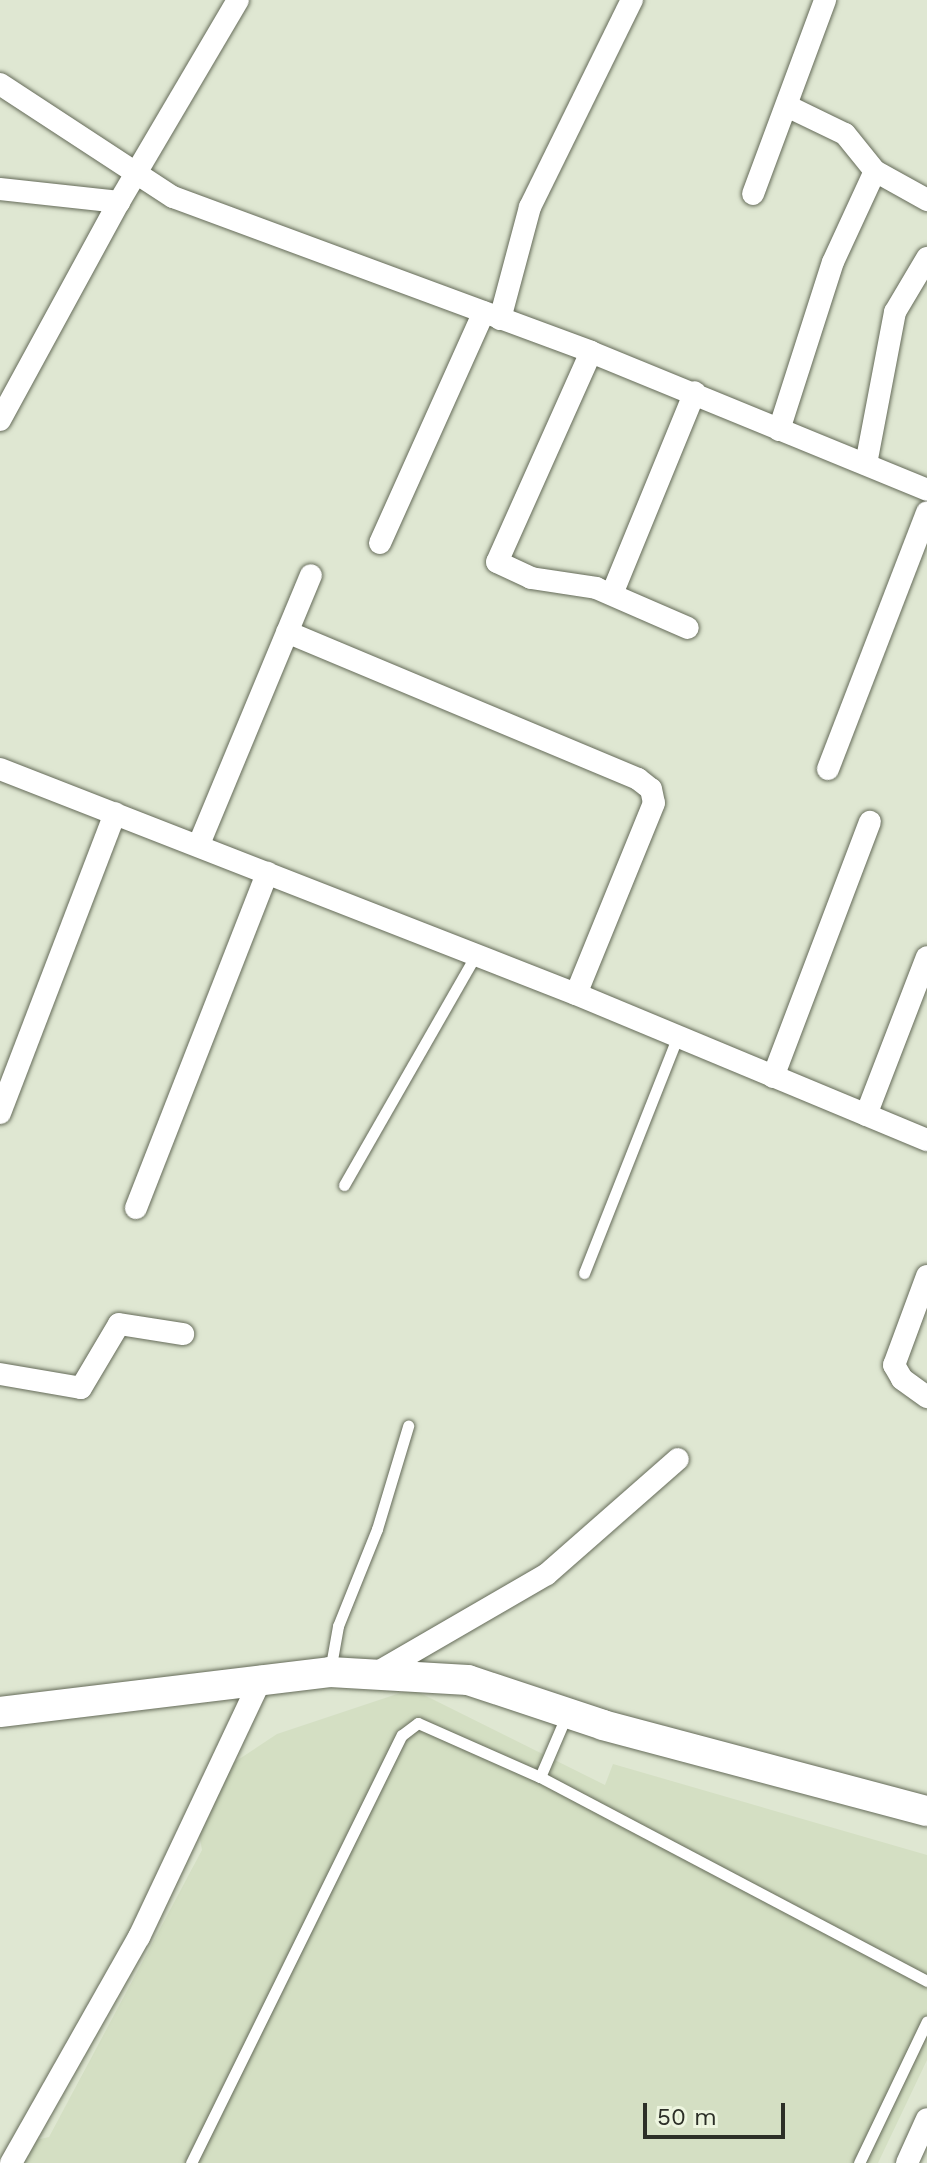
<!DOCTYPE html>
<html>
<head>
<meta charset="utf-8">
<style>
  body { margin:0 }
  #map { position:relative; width:927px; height:2163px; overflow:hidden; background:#dfe7d2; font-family:"Work Sans",sans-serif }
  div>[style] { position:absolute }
  .built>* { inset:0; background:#d4dfc3 }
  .roads { filter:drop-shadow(0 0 2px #656b59) drop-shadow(0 0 2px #656b59) }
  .lane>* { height:11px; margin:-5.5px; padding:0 5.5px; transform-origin:5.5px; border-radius:5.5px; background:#fff }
  .street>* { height:22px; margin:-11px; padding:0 11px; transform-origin:11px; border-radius:11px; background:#fff }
  .secondary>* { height:30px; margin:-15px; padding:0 15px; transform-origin:15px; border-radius:15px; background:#fff }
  span { translate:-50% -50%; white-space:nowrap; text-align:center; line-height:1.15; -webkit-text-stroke:6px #edf5df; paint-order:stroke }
  .scale { position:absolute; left:643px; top:2103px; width:142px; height:36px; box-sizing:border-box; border:4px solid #2c2f27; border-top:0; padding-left:10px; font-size:24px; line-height:28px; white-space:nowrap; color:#2c2f27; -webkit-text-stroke:6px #edf5df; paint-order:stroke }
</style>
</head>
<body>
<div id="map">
  <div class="built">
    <i style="clip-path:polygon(412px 1689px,605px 1785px,613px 1764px,927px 1855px,927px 2060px,878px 2163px,19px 2163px,32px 2141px,49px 2137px,202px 1850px,197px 1822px,221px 1771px,277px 1734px)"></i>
  </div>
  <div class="roads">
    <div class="lane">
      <i style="left:344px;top:1185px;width:264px;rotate:-60.2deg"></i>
      <i style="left:584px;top:1273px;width:255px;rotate:-68.4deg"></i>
      <i style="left:330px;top:1671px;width:46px;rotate:-79.9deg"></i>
      <i style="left:338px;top:1626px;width:105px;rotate:-68.1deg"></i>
      <i style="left:377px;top:1529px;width:108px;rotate:-73.2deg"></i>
      <i style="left:540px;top:1777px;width:437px;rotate:27.8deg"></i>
      <i style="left:191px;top:2163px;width:477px;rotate:-63.8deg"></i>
      <i style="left:402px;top:1735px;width:20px;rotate:-37deg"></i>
      <i style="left:418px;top:1723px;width:133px;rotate:23.9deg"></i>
      <i style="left:540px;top:1777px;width:69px;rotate:-66.8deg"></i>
      <i style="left:859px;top:2163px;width:157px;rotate:-64.4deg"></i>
    </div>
    <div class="street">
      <i style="left:0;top:84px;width:207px;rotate:33.2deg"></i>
      <i style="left:173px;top:197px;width:446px;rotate:20.3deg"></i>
      <i style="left:591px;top:352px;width:363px;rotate:22.3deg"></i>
      <i style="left:787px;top:106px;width:64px;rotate:25.8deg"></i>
      <i style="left:845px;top:134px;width:48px;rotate:51deg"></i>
      <i style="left:875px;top:171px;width:60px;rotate:29.1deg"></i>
      <i style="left:0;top:189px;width:120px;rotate:6.2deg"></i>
      <i style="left:753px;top:194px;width:207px;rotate:-69.6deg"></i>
      <i style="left:500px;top:319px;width:116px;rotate:-75deg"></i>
      <i style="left:530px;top:207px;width:231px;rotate:-63.8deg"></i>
      <i style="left:591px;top:352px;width:230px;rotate:114.1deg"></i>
      <i style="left:497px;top:562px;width:38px;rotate:25deg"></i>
      <i style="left:531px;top:578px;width:66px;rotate:8.7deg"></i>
      <i style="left:596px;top:588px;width:100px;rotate:23.5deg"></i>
      <i style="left:0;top:420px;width:248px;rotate:-61.4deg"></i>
      <i style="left:119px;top:202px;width:234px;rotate:-59.5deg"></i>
      <i style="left:779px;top:430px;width:176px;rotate:-72.2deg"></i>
      <i style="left:833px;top:262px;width:100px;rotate:-65.2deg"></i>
      <i style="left:866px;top:464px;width:155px;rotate:-79.2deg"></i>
      <i style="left:895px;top:312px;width:63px;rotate:-59.3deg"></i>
      <i style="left:380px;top:543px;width:253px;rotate:-65.8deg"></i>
      <i style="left:612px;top:594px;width:218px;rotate:-67.7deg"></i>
      <i style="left:287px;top:632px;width:381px;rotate:22.7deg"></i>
      <i style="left:638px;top:779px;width:16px;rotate:38deg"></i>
      <i style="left:651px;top:789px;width:14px;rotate:78deg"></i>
      <i style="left:654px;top:803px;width:206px;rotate:112.2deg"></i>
      <i style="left:0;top:769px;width:618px;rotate:21.34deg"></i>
      <i style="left:576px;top:994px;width:380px;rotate:22.6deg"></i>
      <i style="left:828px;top:769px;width:275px;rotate:-68.9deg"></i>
      <i style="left:199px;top:844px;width:291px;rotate:-67.4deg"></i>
      <i style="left:773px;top:1077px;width:273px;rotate:-69.2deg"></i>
      <i style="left:0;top:1113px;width:321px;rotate:-69deg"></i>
      <i style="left:866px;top:1115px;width:169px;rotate:-68.9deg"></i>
      <i style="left:136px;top:1208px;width:360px;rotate:-68.6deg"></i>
      <i style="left:927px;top:1276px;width:95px;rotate:110.3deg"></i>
      <i style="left:894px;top:1365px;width:16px;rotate:60deg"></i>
      <i style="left:902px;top:1379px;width:31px;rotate:36deg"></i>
      <i style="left:0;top:1374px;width:82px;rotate:9.8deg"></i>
      <i style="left:81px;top:1388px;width:74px;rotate:-59.3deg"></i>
      <i style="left:119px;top:1324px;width:65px;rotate:8.9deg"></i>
      <i style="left:378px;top:1672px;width:195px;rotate:-30.1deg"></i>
      <i style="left:547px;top:1574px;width:174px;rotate:-41.3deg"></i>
      <i style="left:11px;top:2163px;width:260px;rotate:-60.5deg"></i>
      <i style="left:139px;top:1937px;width:288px;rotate:-64.7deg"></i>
      <i style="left:907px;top:2163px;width:48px;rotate:-65.6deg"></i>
    </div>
    <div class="secondary">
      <i style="left:0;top:1712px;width:332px;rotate:-6.9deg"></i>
      <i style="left:330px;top:1672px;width:138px;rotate:3.3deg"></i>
      <i style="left:468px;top:1680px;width:142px;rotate:18.4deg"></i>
      <i style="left:603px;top:1725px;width:335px;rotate:14.9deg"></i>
    </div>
  </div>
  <div class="scale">50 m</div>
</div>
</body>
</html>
